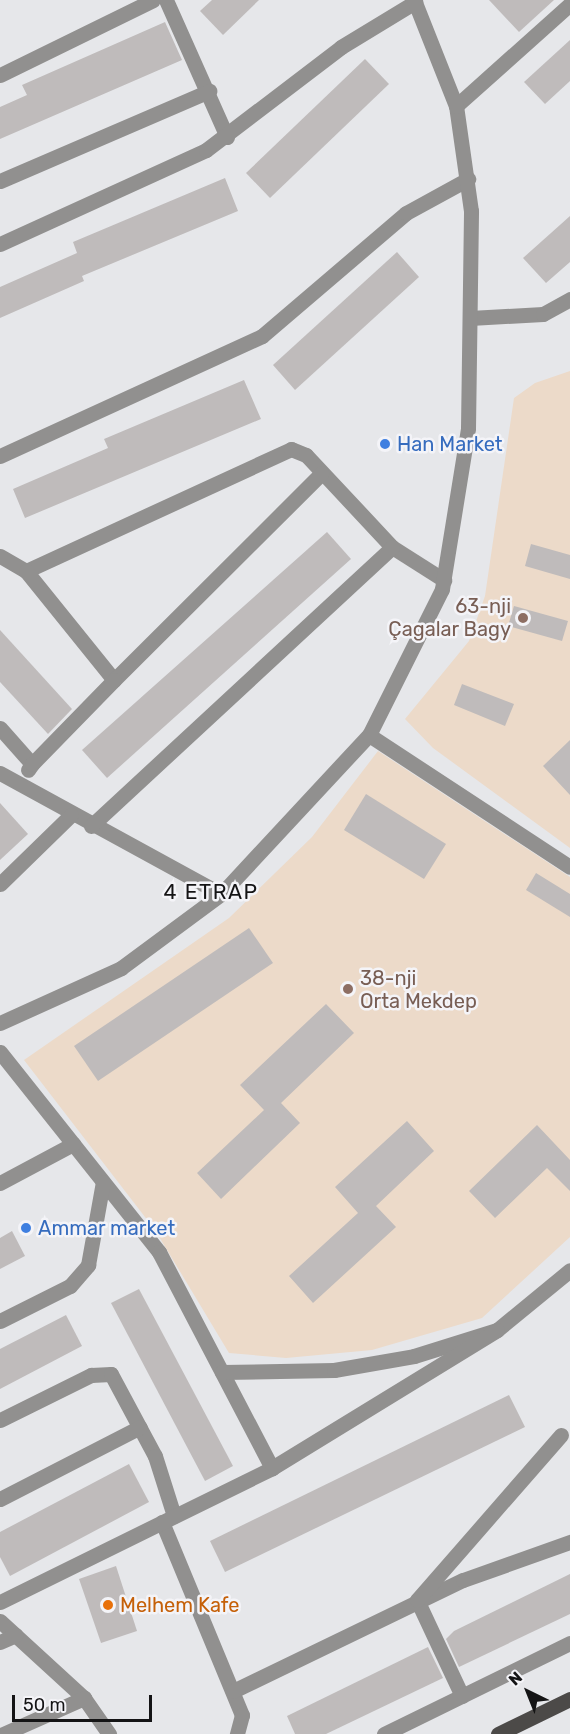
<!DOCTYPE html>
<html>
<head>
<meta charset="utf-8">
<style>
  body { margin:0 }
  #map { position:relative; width:570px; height:1734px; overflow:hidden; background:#e6e7ea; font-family:Rubik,sans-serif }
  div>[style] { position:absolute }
  .education>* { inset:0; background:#ecdac9 }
  .building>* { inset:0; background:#bfbbbb }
  .minor>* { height:15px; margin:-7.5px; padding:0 7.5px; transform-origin:7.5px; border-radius:7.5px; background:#91908f }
  .major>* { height:15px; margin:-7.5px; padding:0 7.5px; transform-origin:7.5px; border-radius:7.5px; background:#4c4a48 }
  .dots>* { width:16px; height:16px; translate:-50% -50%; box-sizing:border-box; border:3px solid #f4f4f8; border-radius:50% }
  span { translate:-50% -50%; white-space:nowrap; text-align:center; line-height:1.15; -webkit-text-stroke:5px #f4f4f8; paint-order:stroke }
  .shop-label { font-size:20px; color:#366cbe }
  .left { translate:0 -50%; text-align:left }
  .education-label { font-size:20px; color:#785e54 }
  .right { translate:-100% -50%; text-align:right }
  .food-label { font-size:20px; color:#c56008 }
  .neighbourhood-label { font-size:21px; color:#141415; letter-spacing:1.5px }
  .north { position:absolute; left:498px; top:1662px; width:60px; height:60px; -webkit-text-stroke:4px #f4f4f8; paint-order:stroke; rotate:317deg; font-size:16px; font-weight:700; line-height:24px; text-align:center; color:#141415 }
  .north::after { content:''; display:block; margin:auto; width:21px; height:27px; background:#141415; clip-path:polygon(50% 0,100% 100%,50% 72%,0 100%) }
  .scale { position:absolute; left:12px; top:1695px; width:140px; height:27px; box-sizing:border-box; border:3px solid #141415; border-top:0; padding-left:8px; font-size:18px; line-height:21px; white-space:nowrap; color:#141415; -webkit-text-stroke:4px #f4f4f8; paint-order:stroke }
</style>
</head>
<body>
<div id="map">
  <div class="education">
    <i style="clip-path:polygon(570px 371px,570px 848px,433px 748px,405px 719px,469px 641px,485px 596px,514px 398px,535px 383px)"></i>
    <i style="clip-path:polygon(378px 751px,570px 877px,570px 1237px,482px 1318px,372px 1350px,286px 1358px,229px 1353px,155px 1230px,24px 1060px,229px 918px,312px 837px)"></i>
  </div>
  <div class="building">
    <i style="clip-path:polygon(212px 0,259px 0,223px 35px,200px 11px)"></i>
    <i style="clip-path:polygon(489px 0,554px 0,519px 32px)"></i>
    <i style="clip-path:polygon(165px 22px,182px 60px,0 139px,0 107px,27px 95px,22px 85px)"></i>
    <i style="clip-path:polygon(570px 40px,570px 81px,545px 104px,524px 82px)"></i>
    <i style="clip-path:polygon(365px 59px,389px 84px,270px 198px,246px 173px)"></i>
    <i style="clip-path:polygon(225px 178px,238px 211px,82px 276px,84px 281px,0 318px,0 287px,77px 253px,73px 242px)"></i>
    <i style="clip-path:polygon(570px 216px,570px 262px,546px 283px,523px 258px)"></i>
    <i style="clip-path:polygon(397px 252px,419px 277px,295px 390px,273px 365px)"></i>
    <i style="clip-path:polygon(244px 380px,261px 419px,25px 518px,13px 489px,108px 448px,104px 439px)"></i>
    <i style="clip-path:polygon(327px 532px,351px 559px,107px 778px,82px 750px)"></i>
    <i style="clip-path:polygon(531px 544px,570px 555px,570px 579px,525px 566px)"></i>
    <i style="clip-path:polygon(514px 606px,568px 621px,562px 641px,508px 626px)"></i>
    <i style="clip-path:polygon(0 630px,72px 709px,48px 734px,0 682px)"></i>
    <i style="clip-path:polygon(462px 684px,514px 704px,505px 726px,454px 705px)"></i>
    <i style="clip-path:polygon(570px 740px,570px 795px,543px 766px)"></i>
    <i style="clip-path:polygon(366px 794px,446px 844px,424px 879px,344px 830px)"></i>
    <i style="clip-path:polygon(0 803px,28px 834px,0 860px)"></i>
    <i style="clip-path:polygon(536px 873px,570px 894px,570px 917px,526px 890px)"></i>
    <i style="clip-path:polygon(249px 928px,273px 963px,98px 1081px,74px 1046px)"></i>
    <i style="clip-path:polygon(326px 1004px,354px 1033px,281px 1103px,300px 1123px,221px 1199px,197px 1173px,264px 1110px,240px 1085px)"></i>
    <i style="clip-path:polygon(407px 1121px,434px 1151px,376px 1206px,396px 1227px,313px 1303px,289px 1276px,358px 1213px,335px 1187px)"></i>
    <i style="clip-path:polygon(537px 1125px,570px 1160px,570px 1191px,547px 1168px,495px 1218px,469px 1191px)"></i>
    <i style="clip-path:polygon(12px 1231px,25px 1256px,0 1269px,0 1238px)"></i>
    <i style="clip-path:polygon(139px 1289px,233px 1466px,205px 1481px,111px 1303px)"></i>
    <i style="clip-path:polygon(66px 1315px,82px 1346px,0 1389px,0 1349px)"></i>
    <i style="clip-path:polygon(509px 1395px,525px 1427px,225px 1572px,210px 1541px)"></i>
    <i style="clip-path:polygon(129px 1464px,149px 1502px,10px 1576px,0 1557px,0 1532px)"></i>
    <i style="clip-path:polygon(116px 1566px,137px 1631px,101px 1643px,79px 1579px)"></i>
    <i style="clip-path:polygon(570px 1574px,570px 1614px,459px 1667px,446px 1639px,454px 1631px)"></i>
    <i style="clip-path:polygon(428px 1647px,443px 1678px,326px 1734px,295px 1734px,287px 1716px)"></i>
  </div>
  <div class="minor">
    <i style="left:166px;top:0;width:150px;rotate:66deg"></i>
    <i style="left:0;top:75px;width:170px;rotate:-26.1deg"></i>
    <i style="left:456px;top:106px;width:153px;rotate:-41.8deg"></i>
    <i style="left:0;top:181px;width:228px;rotate:-23.3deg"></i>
    <i style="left:0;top:244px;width:226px;rotate:-24.5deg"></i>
    <i style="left:206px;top:150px;width:170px;rotate:-37.3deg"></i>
    <i style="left:341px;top:47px;width:87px;rotate:-31.3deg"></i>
    <i style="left:470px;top:318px;width:73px;rotate:-3.1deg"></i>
    <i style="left:543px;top:314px;width:31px;rotate:-29deg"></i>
    <i style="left:0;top:456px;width:288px;rotate:-24.6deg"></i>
    <i style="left:262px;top:336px;width:189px;rotate:-40.5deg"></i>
    <i style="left:406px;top:213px;width:71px;rotate:-28.7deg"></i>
    <i style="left:0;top:556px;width:30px;rotate:30deg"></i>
    <i style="left:26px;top:571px;width:292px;rotate:-24.7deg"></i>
    <i style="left:291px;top:449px;width:16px;rotate:22deg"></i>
    <i style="left:306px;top:455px;width:126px;rotate:46.9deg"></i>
    <i style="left:392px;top:547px;width:62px;rotate:32.4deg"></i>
    <i style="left:26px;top:571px;width:140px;rotate:51.1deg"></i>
    <i style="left:114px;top:680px;width:293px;rotate:-44.9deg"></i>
    <i style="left:0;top:728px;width:48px;rotate:48.4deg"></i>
    <i style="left:32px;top:764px;width:7px;rotate:124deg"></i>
    <i style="left:369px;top:735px;width:240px;rotate:33.3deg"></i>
    <i style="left:32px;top:764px;width:117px;rotate:-45.7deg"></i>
    <i style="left:0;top:773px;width:252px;rotate:28.7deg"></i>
    <i style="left:91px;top:826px;width:410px;rotate:-42.8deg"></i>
    <i style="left:0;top:884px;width:99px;rotate:-44.2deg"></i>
    <i style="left:0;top:1023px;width:133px;rotate:-24.4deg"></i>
    <i style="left:121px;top:968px;width:124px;rotate:-36.5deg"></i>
    <i style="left:221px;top:894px;width:217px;rotate:-47.1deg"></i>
    <i style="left:369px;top:735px;width:163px;rotate:-63.4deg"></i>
    <i style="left:442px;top:589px;width:163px;rotate:-80.8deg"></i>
    <i style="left:468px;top:428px;width:217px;rotate:-89.2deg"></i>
    <i style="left:471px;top:211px;width:106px;rotate:-98.1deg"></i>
    <i style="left:456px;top:106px;width:114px;rotate:-111.6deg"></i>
    <i style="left:0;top:1052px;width:256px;rotate:51.5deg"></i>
    <i style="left:159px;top:1252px;width:244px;rotate:62.4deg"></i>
    <i style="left:0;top:1183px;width:83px;rotate:-28.1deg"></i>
    <i style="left:0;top:1321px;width:78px;rotate:-26.6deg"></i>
    <i style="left:70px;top:1286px;width:28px;rotate:-49deg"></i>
    <i style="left:88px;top:1265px;width:84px;rotate:-79.8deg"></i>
    <i style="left:222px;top:1372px;width:112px;rotate:-1deg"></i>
    <i style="left:334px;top:1370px;width:81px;rotate:-9.9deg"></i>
    <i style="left:414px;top:1356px;width:87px;rotate:-17.4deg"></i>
    <i style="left:497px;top:1330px;width:94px;rotate:-39.4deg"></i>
    <i style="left:0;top:1420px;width:102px;rotate:-26.3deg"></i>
    <i style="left:91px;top:1375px;width:20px;rotate:-3deg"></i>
    <i style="left:111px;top:1374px;width:93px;rotate:61.8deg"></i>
    <i style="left:155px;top:1456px;width:63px;rotate:72.4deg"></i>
    <i style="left:0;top:1499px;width:157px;rotate:-27.2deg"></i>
    <i style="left:162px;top:1522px;width:209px;rotate:67.5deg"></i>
    <i style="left:242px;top:1715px;width:20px;rotate:105deg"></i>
    <i style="left:0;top:1602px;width:303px;rotate:-26.2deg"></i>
    <i style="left:272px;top:1468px;width:264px;rotate:-31.5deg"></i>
    <i style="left:0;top:1621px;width:114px;rotate:42.5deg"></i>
    <i style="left:84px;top:1698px;width:44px;rotate:55.2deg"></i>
    <i style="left:0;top:1642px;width:17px;rotate:-24deg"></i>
    <i style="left:233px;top:1691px;width:255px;rotate:-25.8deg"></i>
    <i style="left:463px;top:1580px;width:114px;rotate:-19.6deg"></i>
    <i style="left:462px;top:1696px;width:106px;rotate:-115.1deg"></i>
    <i style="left:417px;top:1600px;width:219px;rotate:-48.9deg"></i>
    <i style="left:3px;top:1734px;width:89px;rotate:-24deg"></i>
    <i style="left:384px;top:1734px;width:207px;rotate:-26.1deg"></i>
  </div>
  <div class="major">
    <i style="left:498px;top:1734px;width:80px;rotate:-25.9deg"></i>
  </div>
  <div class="dots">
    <i style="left:385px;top:444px;background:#3f7fe0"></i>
    <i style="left:523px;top:618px;background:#8d6e63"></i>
    <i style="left:348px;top:989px;background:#8d6e63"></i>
    <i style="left:26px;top:1228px;background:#3f7fe0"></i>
    <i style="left:108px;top:1605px;background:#e8710a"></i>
  </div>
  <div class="shop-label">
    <span class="left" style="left:397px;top:444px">Han Market</span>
    <span class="left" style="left:38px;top:1228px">Ammar market</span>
  </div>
  <div class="education-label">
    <span class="right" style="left:511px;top:618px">63-nji<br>Çagalar Bagy</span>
    <span class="left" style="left:360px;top:990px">38-nji<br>Orta Mekdep</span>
  </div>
  <div class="food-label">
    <span class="left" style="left:120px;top:1605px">Melhem Kafe</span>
  </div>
  <div class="neighbourhood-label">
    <span style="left:211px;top:892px">4 ETRAP</span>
  </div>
  <div class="north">N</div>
  <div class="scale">50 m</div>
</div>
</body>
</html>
